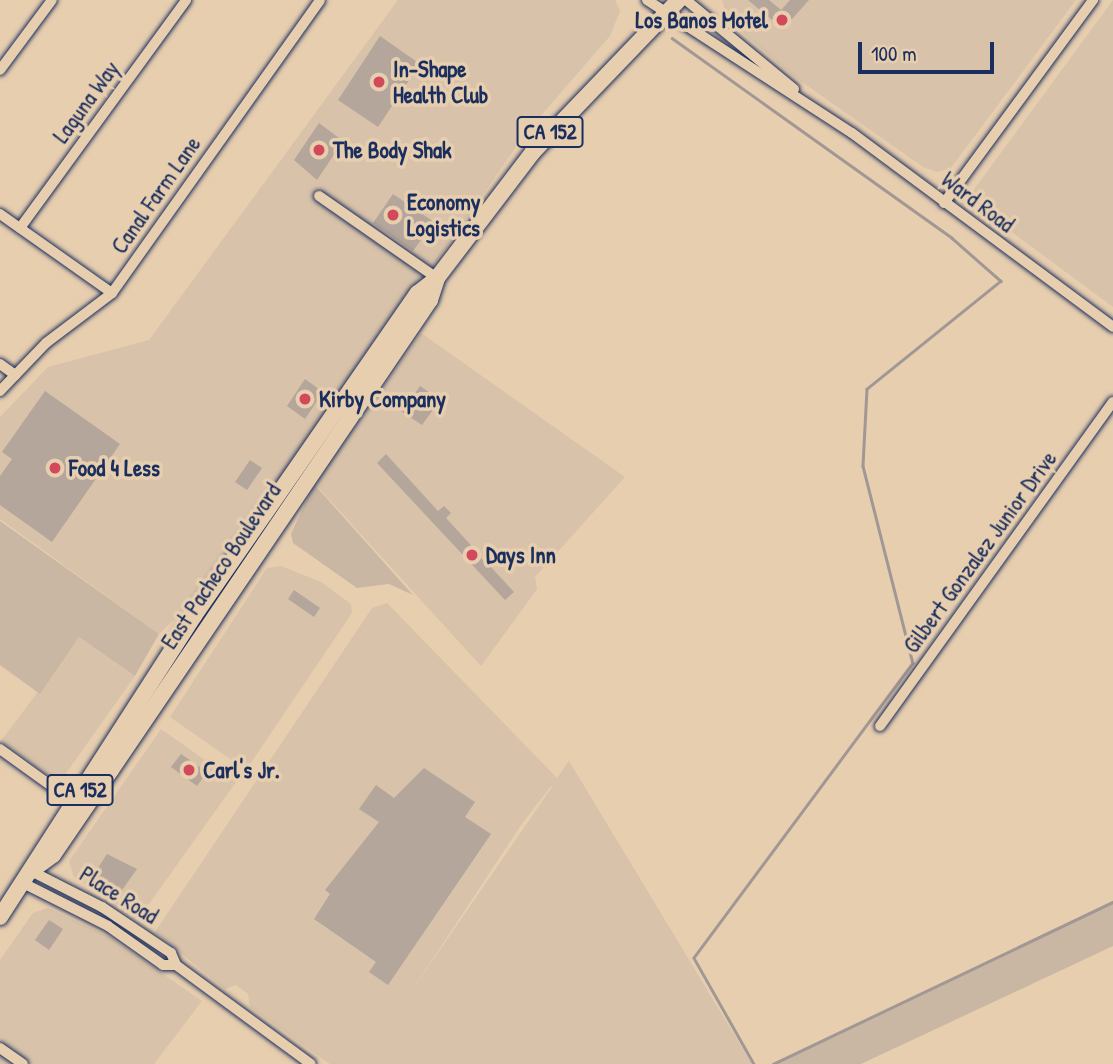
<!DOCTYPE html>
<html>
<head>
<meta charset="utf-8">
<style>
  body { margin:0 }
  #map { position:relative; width:1113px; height:1064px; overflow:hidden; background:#e7ceaf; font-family:"Patrick Hand",sans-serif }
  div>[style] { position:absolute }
  .built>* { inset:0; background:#d8c2a9 }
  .green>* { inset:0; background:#cab7a3 }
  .stream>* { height:2.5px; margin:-1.25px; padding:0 1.25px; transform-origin:1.25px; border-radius:1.25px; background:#a19794 }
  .building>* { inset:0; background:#b4a69b }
  .roads { filter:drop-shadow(0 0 2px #1b2f5e) drop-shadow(0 0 2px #1b2f5e) }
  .minor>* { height:10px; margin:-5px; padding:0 5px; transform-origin:5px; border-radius:5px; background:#e7ceaf }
  .highway>* { height:16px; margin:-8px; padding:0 8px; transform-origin:8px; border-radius:8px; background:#e7ceaf }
  .dots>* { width:19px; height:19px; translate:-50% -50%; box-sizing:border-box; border:4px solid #e7ceaf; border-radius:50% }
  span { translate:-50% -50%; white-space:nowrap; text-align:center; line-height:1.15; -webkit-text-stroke:7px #e7ceaf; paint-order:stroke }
  .shield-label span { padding:2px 5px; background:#e7ceaf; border:2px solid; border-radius:5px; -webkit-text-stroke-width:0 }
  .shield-label { font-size:21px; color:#1b2f5e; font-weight:700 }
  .poi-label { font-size:23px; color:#1b2f5e; font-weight:700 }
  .right { translate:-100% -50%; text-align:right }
  .left { translate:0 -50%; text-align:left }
  .street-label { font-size:23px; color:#1b2f5e }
  .scale { position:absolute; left:858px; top:42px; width:136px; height:32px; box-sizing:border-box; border:4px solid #1b2f5e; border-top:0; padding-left:9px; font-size:21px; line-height:24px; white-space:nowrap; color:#1b2f5e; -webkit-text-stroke:5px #e7ceaf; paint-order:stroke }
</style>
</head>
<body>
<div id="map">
  <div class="built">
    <i style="clip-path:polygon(398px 0,615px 0,620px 11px,610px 36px,525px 134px,399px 315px,179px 615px,159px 634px,0 519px,0 417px,48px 367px,149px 340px)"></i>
    <i style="clip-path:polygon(722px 0,1076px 0,951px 168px,937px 172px,923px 167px,792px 75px,728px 20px)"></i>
    <i style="clip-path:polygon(1113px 0,1113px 307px,967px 199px)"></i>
    <i style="clip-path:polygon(421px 333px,625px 477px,535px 577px,537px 589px,481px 666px,315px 484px)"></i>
    <i style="clip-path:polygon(281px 566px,321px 582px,351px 604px,352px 613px,246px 770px,170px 717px,267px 568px)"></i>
    <i style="clip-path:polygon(evenodd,387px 603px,557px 778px,569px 761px,752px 1064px,330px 1064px,250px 1007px,248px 994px,236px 985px,225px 989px,155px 932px,372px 608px,387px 603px,551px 786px,552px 787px,409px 995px,521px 825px,551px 786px)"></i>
    <i style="clip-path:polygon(79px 637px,135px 676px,59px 783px,1px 741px)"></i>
    <i style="clip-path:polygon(161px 729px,236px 782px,139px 918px,74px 877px,69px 861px)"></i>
    <i style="clip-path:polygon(48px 908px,110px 937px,202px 1001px,154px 1064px,0 1064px,0 960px,33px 913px)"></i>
  </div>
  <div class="green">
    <i style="clip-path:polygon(314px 484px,413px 595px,389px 584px,357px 588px,293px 543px,291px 534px)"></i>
    <i style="clip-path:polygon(0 521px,159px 634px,135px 676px,79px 637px,40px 694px,0 665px)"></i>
    <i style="clip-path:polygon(1113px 901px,1113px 946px,861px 1064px,774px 1064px)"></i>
  </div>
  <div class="stream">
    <i style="left:672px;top:38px;width:344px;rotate:35.5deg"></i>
    <i style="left:952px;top:238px;width:65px;rotate:41.3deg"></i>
    <i style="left:1001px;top:281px;width:172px;rotate:141.1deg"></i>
    <i style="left:867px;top:389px;width:77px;rotate:93deg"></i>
    <i style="left:863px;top:466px;width:203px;rotate:75.8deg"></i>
    <i style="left:913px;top:663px;width:367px;rotate:126.6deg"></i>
    <i style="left:694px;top:958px;width:122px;rotate:60.5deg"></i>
    <i style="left:773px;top:1064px;width:377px;rotate:-25.5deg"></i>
  </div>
  <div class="building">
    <i style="clip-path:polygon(748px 0,769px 0,781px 10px,790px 0,809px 0,783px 29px)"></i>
    <i style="clip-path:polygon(380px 36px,420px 64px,378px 127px,338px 100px)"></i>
    <i style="clip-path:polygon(319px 123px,343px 141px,317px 180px,294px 160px)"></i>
    <i style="clip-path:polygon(393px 194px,434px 222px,413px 251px,373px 223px)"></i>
    <i style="clip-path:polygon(305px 379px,323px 392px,305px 419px,287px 406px)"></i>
    <i style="clip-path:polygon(420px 386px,440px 400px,422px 425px,402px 412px)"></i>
    <i style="clip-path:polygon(45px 391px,120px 444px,52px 542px,0 505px,0 476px,12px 459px,2px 452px)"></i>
    <i style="clip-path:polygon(386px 454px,438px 511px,444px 506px,451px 513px,446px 518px,514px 592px,505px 600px,377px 463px)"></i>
    <i style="clip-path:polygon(250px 460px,262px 468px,247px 490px,235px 482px)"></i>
    <i style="clip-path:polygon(294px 590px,320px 608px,314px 617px,288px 599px)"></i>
    <i style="clip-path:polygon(181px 754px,207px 772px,197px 786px,171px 767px)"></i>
    <i style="clip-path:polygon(424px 768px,475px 802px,465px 817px,491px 834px,388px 985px,369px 972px,376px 962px,314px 919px,330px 894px,325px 890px,379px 822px,359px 809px,376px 785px,394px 798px)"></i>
    <i style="clip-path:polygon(107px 854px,137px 869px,120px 893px,112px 895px,90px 880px)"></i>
    <i style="clip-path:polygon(49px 920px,63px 929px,49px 950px,35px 940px)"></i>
  </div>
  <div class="roads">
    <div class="minor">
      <i style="left:647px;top:0;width:244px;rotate:33deg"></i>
      <i style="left:852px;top:133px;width:325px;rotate:36.6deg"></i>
      <i style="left:686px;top:0;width:140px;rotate:39.5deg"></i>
      <i style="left:0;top:70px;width:87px;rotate:-53.4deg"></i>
      <i style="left:319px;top:196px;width:144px;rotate:34.8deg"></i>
      <i style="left:944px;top:203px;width:252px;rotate:-53.7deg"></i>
      <i style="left:0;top:214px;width:137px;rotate:35.2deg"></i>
      <i style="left:20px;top:228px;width:282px;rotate:-53.9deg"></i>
      <i style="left:0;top:364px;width:19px;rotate:36deg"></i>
      <i style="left:0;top:391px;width:66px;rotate:-46.2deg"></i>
      <i style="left:46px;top:343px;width:83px;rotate:-37.1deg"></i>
      <i style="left:112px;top:293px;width:359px;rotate:-54.6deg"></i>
      <i style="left:880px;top:726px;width:399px;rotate:-54.3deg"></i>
      <i style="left:0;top:749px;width:89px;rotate:35.8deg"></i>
      <i style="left:31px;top:871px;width:80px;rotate:26.9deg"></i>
      <i style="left:102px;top:907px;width:83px;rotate:33.7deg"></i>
      <i style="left:171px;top:953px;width:13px;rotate:67deg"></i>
      <i style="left:176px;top:965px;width:167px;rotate:36.3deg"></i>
      <i style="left:23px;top:883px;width:95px;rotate:26.8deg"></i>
      <i style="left:108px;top:926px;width:67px;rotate:35.3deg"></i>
      <i style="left:163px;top:965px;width:13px"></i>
      <i style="left:0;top:1048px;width:28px;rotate:35deg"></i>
    </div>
    <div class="highway">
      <i style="left:31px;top:871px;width:27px;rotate:-36deg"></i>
      <i style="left:53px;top:855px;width:103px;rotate:-55.7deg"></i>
      <i style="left:111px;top:770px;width:568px;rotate:-55.83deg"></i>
      <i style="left:430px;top:300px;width:23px;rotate:-72deg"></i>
      <i style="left:0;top:917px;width:358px;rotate:-57.2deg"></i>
      <i style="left:194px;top:616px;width:393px;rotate:-55.3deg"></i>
      <i style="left:418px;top:293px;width:24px;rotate:-38deg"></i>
      <i style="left:437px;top:278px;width:158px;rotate:-52.7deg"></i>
      <i style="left:533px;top:152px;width:211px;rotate:-46.2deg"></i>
    </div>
  </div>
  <div class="dots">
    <i style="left:782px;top:20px;background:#d1495b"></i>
    <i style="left:379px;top:82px;background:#d1495b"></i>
    <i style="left:319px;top:150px;background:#d1495b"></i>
    <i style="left:393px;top:215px;background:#d1495b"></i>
    <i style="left:305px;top:399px;background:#d1495b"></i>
    <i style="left:55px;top:468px;background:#d1495b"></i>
    <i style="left:472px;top:555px;background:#d1495b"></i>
    <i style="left:189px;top:770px;background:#d1495b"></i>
  </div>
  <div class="shield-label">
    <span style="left:550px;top:132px">CA 152</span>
    <span style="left:80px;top:790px">CA 152</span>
  </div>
  <div class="poi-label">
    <span class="right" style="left:768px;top:20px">Los Banos Motel</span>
    <span class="left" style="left:393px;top:82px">In-Shape<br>Health Club</span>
    <span class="left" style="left:333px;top:150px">The Body Shak</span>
    <span class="left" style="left:407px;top:215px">Economy<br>Logistics</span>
    <span class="left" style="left:319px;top:399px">Kirby Company</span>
    <span class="left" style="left:69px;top:468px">Food 4 Less</span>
    <span class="left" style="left:486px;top:555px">Days Inn</span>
    <span class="left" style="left:203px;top:770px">Carl's Jr.</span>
  </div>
  <div class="street-label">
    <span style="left:86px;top:102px;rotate:-54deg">Laguna Way</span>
    <span style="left:156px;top:195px;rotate:-55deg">Canal Farm Lane</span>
    <span style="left:978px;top:202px;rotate:37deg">Ward Road</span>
    <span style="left:980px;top:552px;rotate:-54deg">Gilbert Gonzalez Junior Drive</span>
    <span style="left:221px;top:566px;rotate:-56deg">East Pacheco Boulevard</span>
    <span style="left:119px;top:895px;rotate:32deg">Place Road</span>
  </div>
  <div class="scale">100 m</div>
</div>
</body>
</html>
